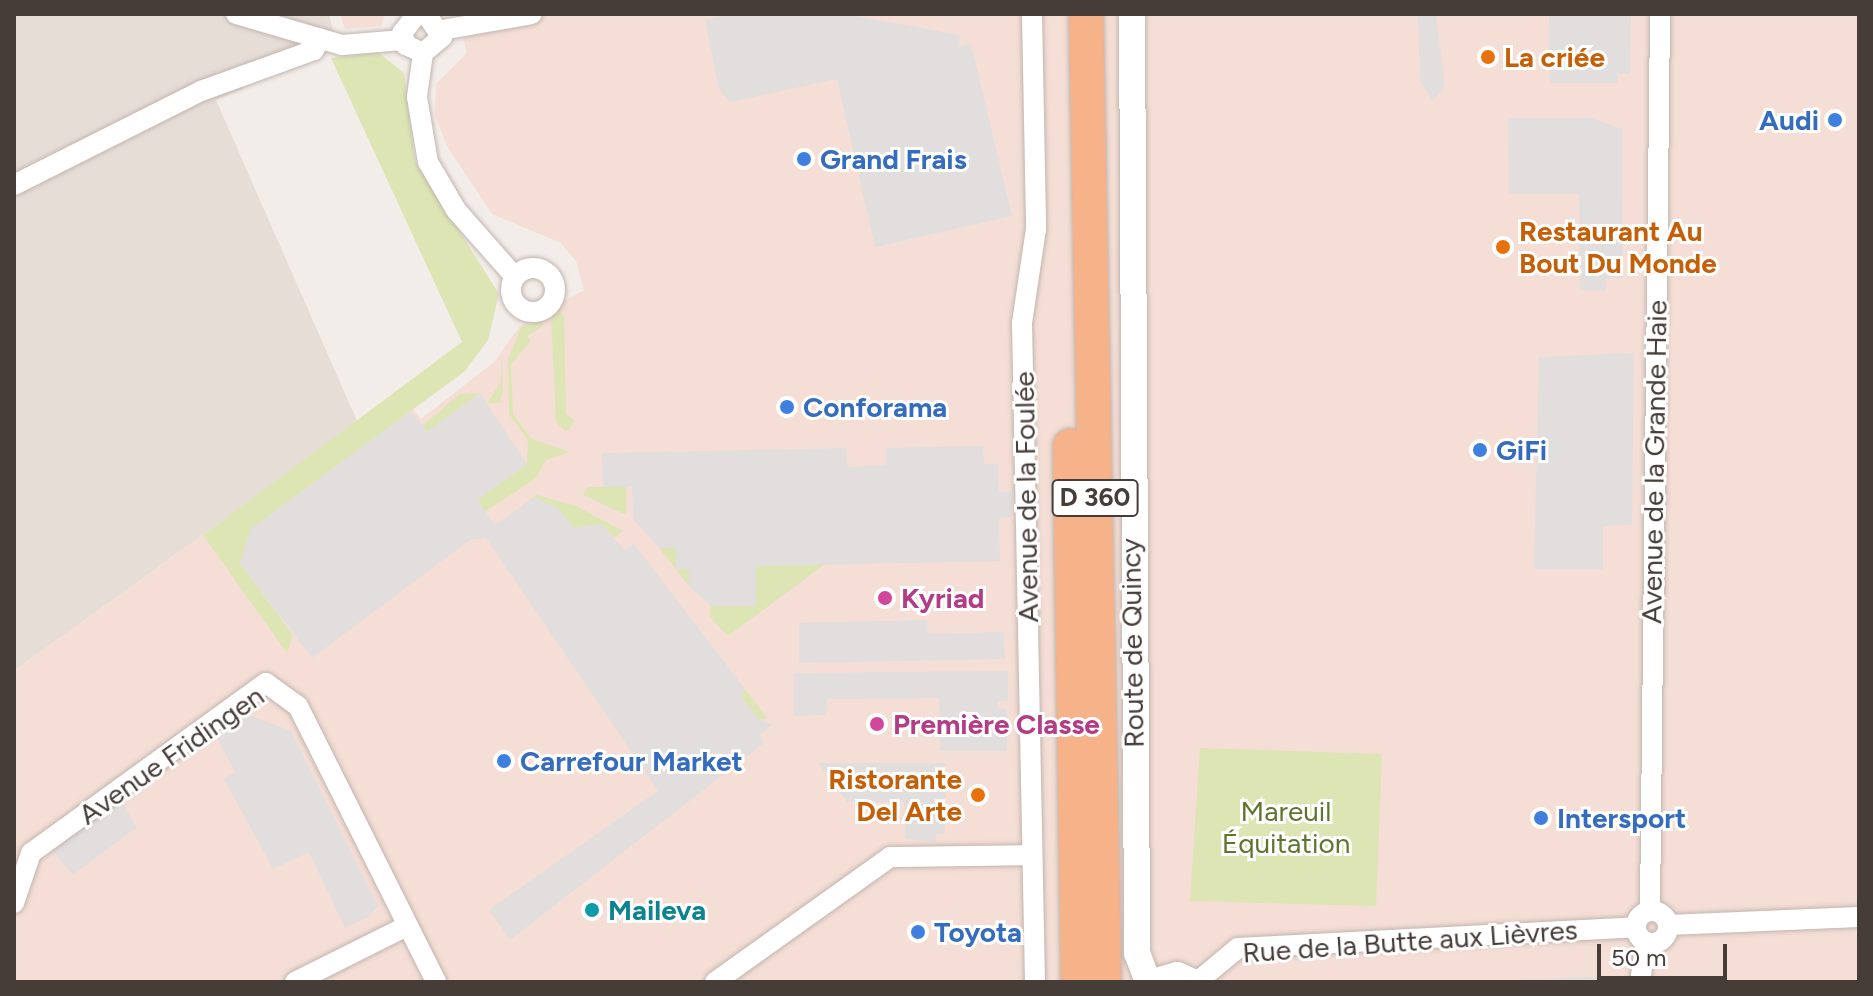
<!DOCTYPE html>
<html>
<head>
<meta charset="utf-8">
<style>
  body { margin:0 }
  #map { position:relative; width:1873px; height:996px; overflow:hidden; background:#f3ede9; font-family:Figtree,sans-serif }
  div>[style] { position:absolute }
  .residential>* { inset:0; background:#e7ddd7 }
  .commercial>* { inset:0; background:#f4ded5 }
  .green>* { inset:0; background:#dee5b4 }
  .parking>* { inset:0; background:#e2dedd }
  .roads { filter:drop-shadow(0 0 2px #c1b5af) drop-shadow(0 0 2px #c1b5af) }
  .minor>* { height:20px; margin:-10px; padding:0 10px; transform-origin:10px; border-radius:10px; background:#fff }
  .minor>.ring { margin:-10px; padding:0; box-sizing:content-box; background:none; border:20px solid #fff; border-radius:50% }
  .tertiary>* { height:26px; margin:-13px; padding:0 13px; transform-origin:13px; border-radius:13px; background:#fff }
  .trunk>* { height:34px; margin:-17px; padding:0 17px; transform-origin:17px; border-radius:17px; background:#f6b288 }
  .dots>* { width:22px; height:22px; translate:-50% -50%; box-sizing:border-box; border:4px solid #fff; border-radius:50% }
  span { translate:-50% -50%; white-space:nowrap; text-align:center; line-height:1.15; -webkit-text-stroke:6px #fff; paint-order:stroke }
  .shield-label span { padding:2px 6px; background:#fff; border:2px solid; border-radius:6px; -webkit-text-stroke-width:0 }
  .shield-label { font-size:26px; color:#463c38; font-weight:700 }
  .food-label { font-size:28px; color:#c56008; font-weight:700 }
  .left { translate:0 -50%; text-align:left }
  .right { translate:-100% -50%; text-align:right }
  .shop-label { font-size:28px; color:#366cbe; font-weight:700 }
  .street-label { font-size:28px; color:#463c38 }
  .hotel-label { font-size:28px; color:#b23c85; font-weight:700 }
  .park-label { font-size:28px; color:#5e752e }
  .culture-label { font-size:28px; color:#0d838f; font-weight:700 }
  .frame { position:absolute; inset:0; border:16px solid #463c38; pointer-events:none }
  .scale { position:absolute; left:1597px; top:944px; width:130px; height:36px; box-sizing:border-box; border:4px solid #463c38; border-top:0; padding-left:10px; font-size:24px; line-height:28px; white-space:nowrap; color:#463c38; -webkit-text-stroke:6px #fff; paint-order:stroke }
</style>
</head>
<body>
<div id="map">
  <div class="residential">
    <i style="clip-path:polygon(14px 14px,329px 14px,334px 35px,238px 66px,245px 88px,216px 100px,358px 423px,14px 671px)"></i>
  </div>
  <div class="commercial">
    <i style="clip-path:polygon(340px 14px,385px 14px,381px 26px,345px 29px)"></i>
    <i style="clip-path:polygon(457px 14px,1859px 14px,1859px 982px,14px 982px,14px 671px,401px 392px,421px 419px,494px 362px,520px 326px,584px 290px,576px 261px,561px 243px,492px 214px,447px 146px,435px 115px,436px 84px,467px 53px)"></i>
  </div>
  <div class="green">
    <i style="clip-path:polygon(379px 53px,404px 73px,415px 161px,499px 294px,488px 340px,465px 371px,251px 529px,240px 563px,293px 635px,287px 653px,203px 535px,462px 342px,331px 58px)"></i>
    <i style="clip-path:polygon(557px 309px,564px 316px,566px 414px,575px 421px,566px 432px,556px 422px,551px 315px)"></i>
    <i style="clip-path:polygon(540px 320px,543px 326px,527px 336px,531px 341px,511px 364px,513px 414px,532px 439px,570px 452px,546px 460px,536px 478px,485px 512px,477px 500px,527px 464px,528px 440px,509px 414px,508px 360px,521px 327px)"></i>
    <i style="clip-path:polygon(502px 354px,503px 389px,500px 403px,487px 403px,501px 382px)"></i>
    <i style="clip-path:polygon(480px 393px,427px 433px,422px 426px,460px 394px)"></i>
    <i style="clip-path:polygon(588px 487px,626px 487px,626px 515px,583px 495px)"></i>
    <i style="clip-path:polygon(537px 495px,576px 506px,623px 531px,614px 538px,607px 529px,574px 528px,548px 505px,495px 525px)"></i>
    <i style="clip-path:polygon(659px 548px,676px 548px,689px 569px,689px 586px)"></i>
    <i style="clip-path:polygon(825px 564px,728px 636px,710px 617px,711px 606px,756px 605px,756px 566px)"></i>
    <i style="clip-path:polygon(745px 689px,767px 718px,758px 720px,741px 696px)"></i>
    <i style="clip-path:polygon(1200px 748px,1382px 754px,1376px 906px,1190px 901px)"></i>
  </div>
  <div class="parking">
    <i style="clip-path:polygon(731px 14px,844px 14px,960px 35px,959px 46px,971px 44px,1012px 216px,875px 247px,837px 79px,730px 102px,719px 89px,705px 20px)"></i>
    <i style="clip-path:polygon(1418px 14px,1436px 14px,1445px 87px,1433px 101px,1420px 81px)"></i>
    <i style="clip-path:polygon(1549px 14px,1631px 16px,1630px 74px,1618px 74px,1618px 83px,1550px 83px)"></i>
    <i style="clip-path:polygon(1508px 118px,1591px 118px,1622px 129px,1623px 278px,1606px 278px,1606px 291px,1580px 290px,1579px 194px,1509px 194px)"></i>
    <i style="clip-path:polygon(1634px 353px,1632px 525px,1603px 526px,1603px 569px,1534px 569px,1539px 357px)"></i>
    <i style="clip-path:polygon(480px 393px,527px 464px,477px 500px,495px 525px,534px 497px,558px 508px,574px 528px,602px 524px,624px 550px,634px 544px,745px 689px,741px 696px,758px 719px,772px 725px,759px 735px,764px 743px,510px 940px,489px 910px,658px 791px,486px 538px,471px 539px,312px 658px,240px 563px,251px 529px,411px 411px,427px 432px)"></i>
    <i style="clip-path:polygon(983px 446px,984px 464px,998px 464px,999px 491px,1013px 492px,1012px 517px,999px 518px,1000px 561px,756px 566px,756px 606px,711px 606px,689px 586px,689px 569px,676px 569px,676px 548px,659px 548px,633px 519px,632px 487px,603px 487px,602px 453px,846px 448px,848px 467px,886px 465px,886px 448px)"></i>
    <i style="clip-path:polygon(927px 620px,928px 634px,1004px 632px,1005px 659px,799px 663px,799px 623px)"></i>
    <i style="clip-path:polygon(1008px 671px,1008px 701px,997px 701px,997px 708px,1007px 709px,1007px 751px,940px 751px,939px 698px,827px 699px,826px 715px,794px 716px,794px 673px)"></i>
    <i style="clip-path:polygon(247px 714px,291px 731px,378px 906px,368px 917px,345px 928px,309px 852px,273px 869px,224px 779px,235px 772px,216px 736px)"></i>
    <i style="clip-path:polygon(818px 763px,945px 763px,945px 834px,936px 834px,936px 843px,905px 838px,904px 802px,847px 802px)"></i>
    <i style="clip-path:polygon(120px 800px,137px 827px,73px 875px,52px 850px)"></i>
    <i style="clip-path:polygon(1617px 976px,1617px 982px,1461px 982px)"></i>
  </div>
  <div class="roads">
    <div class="minor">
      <i style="left:236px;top:14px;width:110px;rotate:16.3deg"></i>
      <i style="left:342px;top:45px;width:61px;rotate:-4.7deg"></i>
      <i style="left:417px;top:14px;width:24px;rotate:128deg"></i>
      <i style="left:402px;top:33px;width:13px;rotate:72deg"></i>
      <i style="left:406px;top:45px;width:19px;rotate:25deg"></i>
      <i style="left:423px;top:53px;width:25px;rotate:-40deg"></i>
      <i style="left:442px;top:37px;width:28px;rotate:-125deg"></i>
      <i style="left:1032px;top:14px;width:215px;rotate:88.9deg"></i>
      <i style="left:1036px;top:229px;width:95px;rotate:98.5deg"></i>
      <i style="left:1022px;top:323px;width:659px;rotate:88.87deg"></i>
      <i style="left:442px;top:30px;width:91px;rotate:-10.1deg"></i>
      <i style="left:423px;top:53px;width:44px;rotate:97.8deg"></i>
      <i style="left:417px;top:97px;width:66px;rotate:80.4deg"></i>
      <i style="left:428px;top:162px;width:56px;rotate:59.7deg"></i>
      <i style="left:456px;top:210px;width:89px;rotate:48.6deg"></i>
      <i style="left:14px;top:185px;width:209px;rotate:-26.7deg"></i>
      <i style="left:201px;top:91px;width:120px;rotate:-19.9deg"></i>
      <i style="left:314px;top:50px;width:13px;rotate:-63deg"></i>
      <i class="ring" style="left:511px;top:268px;width:24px;height:24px"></i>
      <i style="left:14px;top:903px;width:53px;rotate:-71.2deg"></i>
      <i style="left:31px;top:853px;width:290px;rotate:-35.9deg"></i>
      <i style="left:266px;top:683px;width:39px;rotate:36deg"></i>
      <i style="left:298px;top:706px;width:309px;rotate:63.4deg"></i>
      <i style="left:1650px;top:910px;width:896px;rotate:-89.36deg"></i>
      <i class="ring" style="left:1636px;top:911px;width:12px;height:12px"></i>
      <i style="left:1668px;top:925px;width:191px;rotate:-2.4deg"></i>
      <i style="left:295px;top:982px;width:121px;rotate:-26.6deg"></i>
      <i style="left:715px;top:982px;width:215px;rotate:-35.5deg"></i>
      <i style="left:890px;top:857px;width:142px;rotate:-0.8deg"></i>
      <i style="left:1197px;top:982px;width:53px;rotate:-39.7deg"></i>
      <i style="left:1238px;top:948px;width:398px;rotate:-3deg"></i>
      <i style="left:1640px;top:982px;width:40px;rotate:-81.5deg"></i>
    </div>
    <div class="tertiary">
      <i style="left:1132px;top:14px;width:939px;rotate:89.69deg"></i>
      <i style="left:1137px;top:953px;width:31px;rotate:69deg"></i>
      <i style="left:1153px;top:982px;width:25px;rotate:-16deg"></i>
      <i style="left:1177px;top:975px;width:17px;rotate:24deg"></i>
    </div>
    <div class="trunk">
      <i style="left:1086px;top:14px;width:968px;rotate:88.93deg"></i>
      <i style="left:1070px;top:446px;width:536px;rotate:89.14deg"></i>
    </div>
  </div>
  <div class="dots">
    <i style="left:1488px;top:57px;background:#e8710a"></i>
    <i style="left:1835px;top:120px;background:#3f7fe0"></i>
    <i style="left:804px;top:159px;background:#3f7fe0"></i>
    <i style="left:1503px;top:247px;background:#e8710a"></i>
    <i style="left:787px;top:407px;background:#3f7fe0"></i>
    <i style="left:1480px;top:450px;background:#3f7fe0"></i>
    <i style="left:885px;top:598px;background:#d1479c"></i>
    <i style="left:877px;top:724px;background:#d1479c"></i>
    <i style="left:504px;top:761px;background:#3f7fe0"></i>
    <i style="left:978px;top:795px;background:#e8710a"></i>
    <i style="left:1541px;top:818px;background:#3f7fe0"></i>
    <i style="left:592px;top:910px;background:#0f9aa8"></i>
    <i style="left:918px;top:932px;background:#3f7fe0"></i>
  </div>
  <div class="shield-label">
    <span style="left:1095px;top:498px">D 360</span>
  </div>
  <div class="food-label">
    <span class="left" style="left:1504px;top:57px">La criée</span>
    <span class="left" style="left:1519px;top:247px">Restaurant Au<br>Bout Du Monde</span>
    <span class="right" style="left:962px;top:795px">Ristorante<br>Del Arte</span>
  </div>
  <div class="shop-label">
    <span class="right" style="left:1819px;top:120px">Audi</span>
    <span class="left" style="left:820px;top:159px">Grand Frais</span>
    <span class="left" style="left:803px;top:407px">Conforama</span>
    <span class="left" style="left:1496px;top:450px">GiFi</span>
    <span class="left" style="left:520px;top:761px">Carrefour Market</span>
    <span class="left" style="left:1557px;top:818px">Intersport</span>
    <span class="left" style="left:934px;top:932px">Toyota</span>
  </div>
  <div class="street-label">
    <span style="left:1654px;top:462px;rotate:-89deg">Avenue de la Grande Haie</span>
    <span style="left:1026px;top:497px;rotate:-91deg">Avenue de la Foulée</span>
    <span style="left:1132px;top:643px;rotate:-91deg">Route de Quincy</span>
    <span style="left:171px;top:755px;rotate:-35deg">Avenue Fridingen</span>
    <span style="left:1410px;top:941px;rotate:-4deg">Rue de la Butte aux Lièvres</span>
  </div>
  <div class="hotel-label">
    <span class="left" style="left:901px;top:598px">Kyriad</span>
    <span class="left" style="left:893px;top:724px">Première Classe</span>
  </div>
  <div class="park-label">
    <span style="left:1286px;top:827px">Mareuil<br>Équitation</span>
  </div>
  <div class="culture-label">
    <span class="left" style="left:608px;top:910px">Maileva</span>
  </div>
  <div class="frame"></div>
  <div class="scale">50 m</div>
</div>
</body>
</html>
